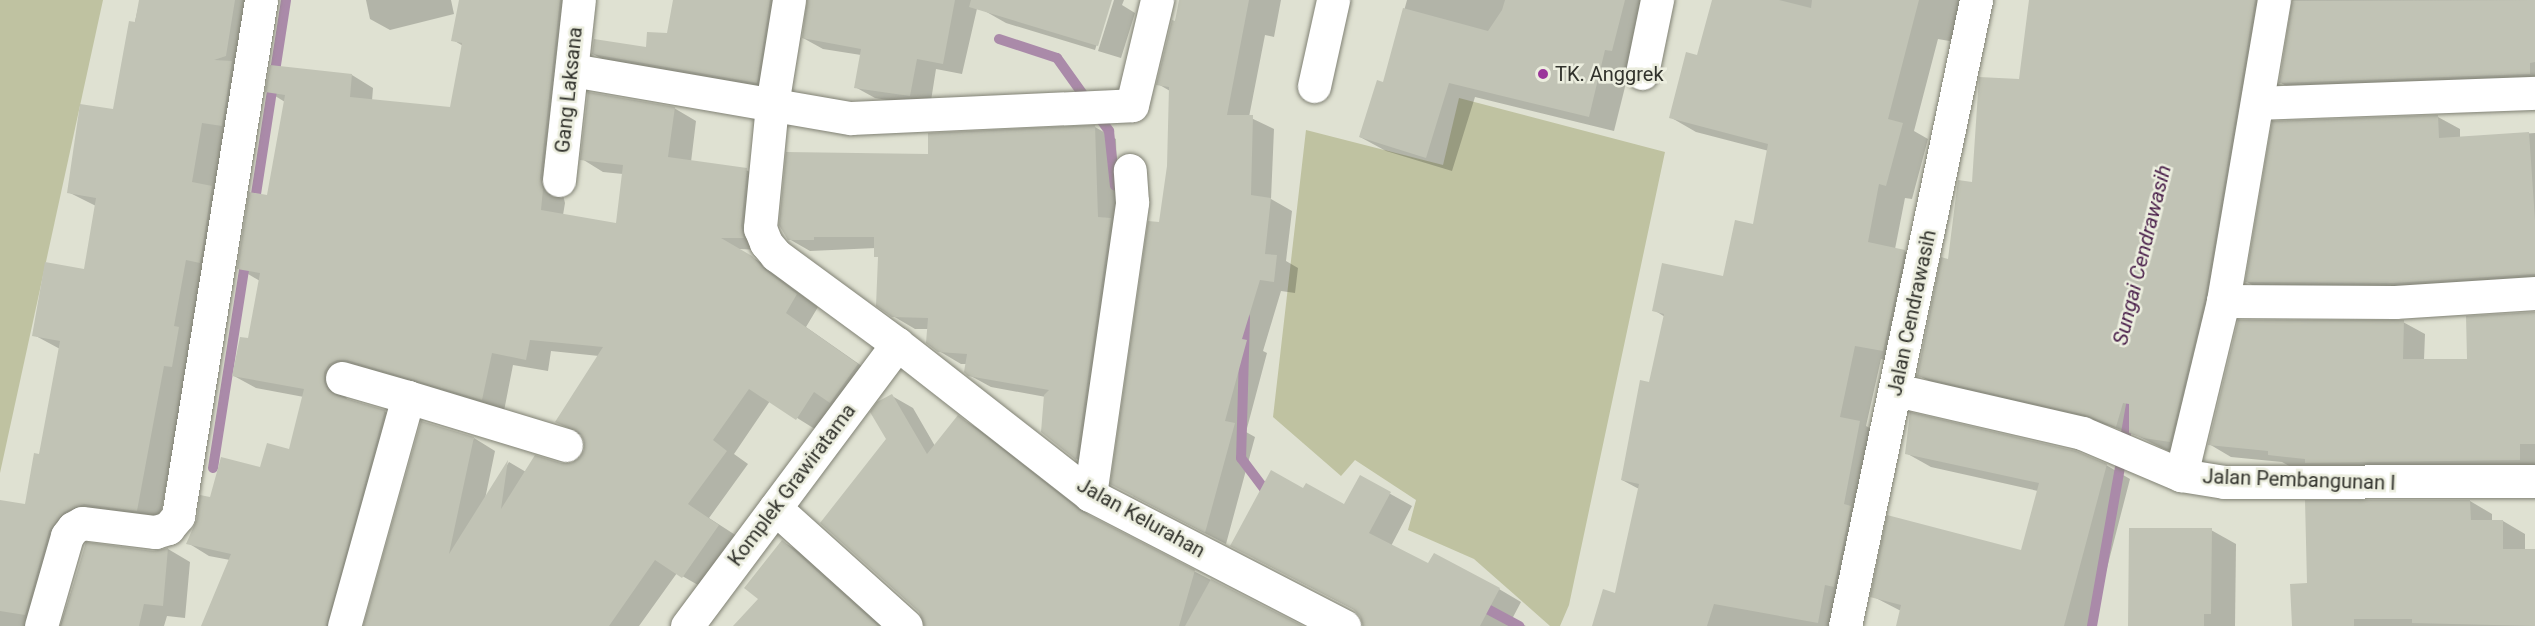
<!DOCTYPE html>
<html>
<head>
<meta charset="utf-8">
<style>
  body { margin:0 }
  #map { position:relative; width:2535px; height:626px; overflow:hidden; background:#dfe1d2; font-family:Roboto,sans-serif }
  div>[style] { position:absolute }
  .green>* { inset:0; background:#bfc2a1 }
  .shadow>* { inset:0; background:#0003 }
  .stream>* { height:10px; margin:-5px; padding:0 5px; transform-origin:5px; border-radius:5px; background:#aa8aa9 }
  .building>* { inset:0; background:#c1c3b5 }
  .roads { filter:drop-shadow(0 0 2px #808174) drop-shadow(0 0 2px #808174) }
  .minor>* { height:33px; margin:-16.5px; padding:0 16.5px; transform-origin:16.5px; border-radius:16.5px; background:#fff }
  .tertiary>* { height:33px; margin:-16.5px; padding:0 16.5px; transform-origin:16.5px; border-radius:16.5px; background:#fff }
  .dots>* { width:16px; height:16px; translate:-50% -50%; box-sizing:border-box; border:3px solid #eceedf; border-radius:50% }
  span { translate:-50% -50%; white-space:nowrap; text-align:center; line-height:1.15; -webkit-text-stroke:5px #eceedf; paint-order:stroke }
  .poi-label { font-size:20px; color:#31322c }
  .left { translate:0 -50%; text-align:left }
  .street-label { font-size:20px; color:#31322c }
  .water-label { font-size:21px; color:#4c224c; font-style:italic }
</style>
</head>
<body>
<div id="map">
  <div class="green">
    <i style="clip-path:polygon(0 0,103px 0,0 473px)"></i>
    <i style="clip-path:polygon(1459px 98px,1665px 152px,1569px 605px,1560px 626px,1550px 626px,1474px 559px,1408px 530px,1416px 500px,1355px 460px,1341px 476px,1273px 417px,1306px 130px,1443px 165px)"></i>
  </div>
  <div class="shadow">
    <i style="clip-path:polygon(140px 0,259px 0,159px 523px,81px 529px,47px 626px,0 626px,0 505px,26px 506px,41px 456px,60px 349px,34px 335px,85px 270px,96px 206px,68px 192px,114px 111px)"></i>
    <i style="clip-path:polygon(366px 0,451px 0,454px 14px,390px 30px,370px 19px)"></i>
    <i style="clip-path:polygon(460px 0,587px 0,562px 191px,565px 203px,563px 215px,617px 225px,623px 174px,603px 172px,582px 159px,674px 108px,696px 121px,691px 162px,746px 170px,768px 182px,765px 250px,738px 249px,774px 270px,787px 284px,818px 307px,806px 327px,879px 378px,818px 431px,770px 401px,734px 454px,748px 464px,709px 518px,740px 538px,705px 589px,677px 573px,639px 626px,365px 626px,474px 438px,495px 451px,485px 499px,509px 462px,526px 472px,571px 465px,580px 459px,586px 450px,583px 436px,558px 422px,599px 356px,551px 351px,548px 371px,513px 365px,504px 411px,345px 395px,347px 399px,384px 411px,406px 424px,349px 626px,203px 626px,230px 560px,209px 556px,188px 543px,211px 499px,290px 451px,304px 397px,256px 388px,234px 376px,249px 340px,260px 281px,238px 268px,268px 196px,285px 102px,267px 91px,352px 75px,373px 88px,372px 101px,451px 109px,463px 46px,453px 40px)"></i>
    <i style="clip-path:polygon(674px 0,793px 0,776px 93px,613px 65px,593px 54px,648px 49px,668px 35px)"></i>
    <i style="clip-path:polygon(808px 0,979px 0,962px 74px,936px 69px,930px 107px,875px 98px,855px 87px,861px 55px,823px 49px,803px 38px)"></i>
    <i style="clip-path:polygon(986px 0,1111px 0,1095px 50px,1006px 23px,983px 10px)"></i>
    <i style="clip-path:polygon(1114px 0,1124px 0,1122px 5px,1135px 13px,1121px 58px,1098px 51px)"></i>
    <i style="clip-path:polygon(1181px 0,1281px 0,1274px 37px,1265px 35px,1249px 117px,1274px 129px,1271px 199px,1292px 211px,1286px 261px,1298px 268px,1295px 293px,1281px 291px,1263px 351px,1267px 353px,1246px 432px,1255px 437px,1226px 544px,1133px 496px,1168px 166px,1170px 91px,1158px 84px)"></i>
    <i style="clip-path:polygon(1407px 0,1653px 0,1631px 63px,1614px 131px,1475px 97px,1452px 171px,1386px 151px,1360px 137px,1384px 84px)"></i>
    <i style="clip-path:polygon(1714px 0,1964px 0,1955px 42px,1938px 39px,1914px 131px,1928px 139px,1912px 199px,1905px 198px,1895px 249px,1904px 251px,1930px 266px,1909px 365px,1881px 359px,1866px 426px,1886px 437px,1846px 626px,1594px 626px,1616px 594px,1639px 489px,1622px 480px,1651px 383px,1665px 317px,1654px 310px,1724px 278px,1754px 225px,1769px 151px,1696px 132px,1670px 117px,1698px 56px)"></i>
    <i style="clip-path:polygon(2030px 0,2281px 0,2191px 453px,2166px 450px,2138px 436px,2110px 426px,1940px 387px,1918px 375px,1973px 184px,2020px 81px)"></i>
    <i style="clip-path:polygon(2292px 0,2535px 0,2535px 87px,2302px 95px,2281px 83px)"></i>
    <i style="clip-path:polygon(2438px 117px,2460px 129px,2460px 138px,2535px 133px,2535px 287px,2268px 294px,2247px 282px)"></i>
    <i style="clip-path:polygon(1095px 127px,1116px 139px,1118px 224px,1097px 471px,1077px 459px,1042px 432px,1046px 397px,991px 387px,969px 375px,967px 364px,961px 364px,939px 351px,929px 329px,915px 329px,893px 316px,876px 248px,810px 251px,789px 239px,929px 155px)"></i>
    <i style="clip-path:polygon(2535px 313px,2535px 472px,2291px 467px,2282px 462px,2231px 457px,2209px 444px,2403px 322px,2425px 334px,2424px 360px,2468px 360px)"></i>
    <i style="clip-path:polygon(892px 396px,913px 408px,935px 446px,958px 417px,979px 429px,1095px 520px,1300px 626px,926px 626px,887px 439px)"></i>
    <i style="clip-path:polygon(1906px 453px,2106px 465px,2130px 479px,2092px 626px,1897px 626px,1901px 611px,1872px 596px,2022px 552px,2038px 491px,1931px 467px)"></i>
    <i style="clip-path:polygon(1360px 477px,1412px 506px,1391px 546px,1429px 565px,1499px 589px,1521px 602px,1512px 619px,1526px 626px,1394px 626px,1355px 610px,1254px 558px,1304px 490px,1344px 506px)"></i>
    <i style="clip-path:polygon(2470px 501px,2492px 514px,2492px 522px,2503px 521px,2525px 534px,2525px 551px,2535px 551px,2535px 626px,2293px 626px,2308px 585px)"></i>
    <i style="clip-path:polygon(2211px 530px,2236px 544px,2235px 626px,2129px 626px)"></i>
    <i style="clip-path:polygon(783px 542px,804px 554px,884px 626px,735px 626px,760px 599px)"></i>
    <i style="clip-path:polygon(87px 544px,153px 552px,168px 549px,190px 562px,185px 618px,167px 616px,164px 626px,60px 626px)"></i>
  </div>
  <div class="stream">
    <i style="left:999px;top:39px;width:61px;rotate:18.1deg"></i>
    <i style="left:1057px;top:58px;width:90px;rotate:54.5deg"></i>
    <i style="left:1109px;top:131px;width:55px;rotate:83.8deg"></i>
    <i style="left:254px;top:207px;width:209px;rotate:-81.2deg"></i>
    <i style="left:1245px;top:317px;width:141px;rotate:91.6deg"></i>
    <i style="left:1241px;top:458px;width:40px;rotate:53deg"></i>
    <i style="left:1265px;top:490px;width:7px;rotate:34deg"></i>
    <i style="left:213px;top:468px;width:213px;rotate:-81.1deg"></i>
    <i style="left:1478px;top:604px;width:47px;rotate:28.2deg"></i>
    <i style="left:2092px;top:626px;width:225px;rotate:-80deg"></i>
  </div>
  <div class="building">
    <i style="clip-path:polygon(139px 0,235px 0,226px 56px,214px 60px,232px 61px,222px 126px,202px 123px,192px 182px,212px 186px,200px 263px,186px 260px,174px 326px,179px 327px,172px 367px,164px 366px,137px 511px,84px 504px,64px 512px,49px 531px,25px 615px,0 611px,0 500px,25px 504px,34px 453px,39px 454px,60px 341px,32px 336px,45px 262px,84px 269px,96px 198px,67px 193px,80px 104px,113px 109px,129px 21px,135px 22px)"></i>
    <i style="clip-path:polygon(459px 0,560px 0,540px 178px,543px 189px,541px 210px,616px 223px,623px 165px,580px 160px,588px 92px,675px 107px,668px 157px,747px 168px,741px 226px,744px 238px,721px 238px,752px 256px,765px 270px,797px 294px,786px 313px,858px 364px,830px 403px,814px 392px,796px 420px,749px 389px,713px 440px,727px 451px,688px 504px,719px 525px,682px 578px,655px 560px,609px 626px,363px 626px,421px 421px,474px 437px,449px 554px,508px 460px,501px 509px,535px 455px,561px 463px,571px 463px,579px 458px,584px 450px,584px 441px,580px 433px,555px 422px,603px 347px,530px 340px,526px 360px,492px 353px,482px 400px,347px 360px,337px 360px,329px 364px,324px 372px,324px 382px,328px 391px,337px 396px,385px 410px,326px 626px,201px 626px,231px 554px,186px 544px,197px 519px,200px 495px,210px 497px,221px 457px,260px 467px,267px 443px,289px 449px,304px 389px,232px 376px,240px 337px,248px 338px,260px 273px,237px 269px,249px 192px,267px 195px,285px 95px,265px 92px,270px 65px,352px 74px,350px 97px,450px 107px,462px 43px,451px 41px)"></i>
    <i style="clip-path:polygon(673px 0,770px 0,757px 83px,592px 54px,594px 39px,646px 47px,647px 32px,667px 33px)"></i>
    <i style="clip-path:polygon(807px 0,955px 0,943px 64px,917px 59px,910px 96px,854px 88px,861px 49px,802px 38px)"></i>
    <i style="clip-path:polygon(971px 0,1112px 0,1098px 46px,969px 7px)"></i>
    <i style="clip-path:polygon(1179px 0,1249px 0,1227px 115px,1253px 115px,1251px 195px,1271px 198px,1265px 254px,1277px 255px,1274px 282px,1260px 280px,1242px 339px,1247px 340px,1225px 421px,1235px 423px,1205px 533px,1110px 484px,1148px 221px,1159px 222px,1167px 166px,1169px 87px,1156px 85px,1172px 20px,1175px 21px)"></i>
    <i style="clip-path:polygon(1505px 0,1625px 0,1612px 51px,1605px 50px,1589px 117px,1449px 83px,1426px 158px,1359px 137px,1377px 80px,1383px 82px,1403px 8px,1488px 31px,1502px 10px)"></i>
    <i style="clip-path:polygon(1712px 0,1779px 0,1811px 8px,1812px 0,1919px 0,1888px 119px,1903px 123px,1886px 186px,1879px 184px,1868px 242px,1905px 250px,1883px 351px,1855px 346px,1840px 417px,1860px 421px,1844px 504px,1851px 506px,1834px 587px,1825px 585px,1818px 623px,1714px 604px,1707px 626px,1592px 626px,1603px 589px,1615px 593px,1639px 484px,1621px 480px,1640px 380px,1649px 382px,1664px 314px,1652px 311px,1662px 263px,1723px 276px,1735px 220px,1753px 224px,1768px 144px,1669px 118px,1686px 52px,1697px 55px)"></i>
    <i style="clip-path:polygon(2029px 0,2255px 0,2205px 297px,2170px 442px,2143px 438px,2129px 433px,2129px 404px,2123px 403px,2116px 427px,2086px 415px,1917px 376px,1941px 257px,1948px 259px,1958px 180px,1972px 182px,1979px 77px,2019px 79px)"></i>
    <i style="clip-path:polygon(2535px 0,2535px 62px,2530px 63px,2530px 74px,2279px 83px,2292px 1px)"></i>
    <i style="clip-path:polygon(2438px 115px,2439px 138px,2529px 132px,2535px 220px,2535px 274px,2394px 283px,2245px 282px,2272px 121px)"></i>
    <i style="clip-path:polygon(1095px 125px,1098px 217px,1111px 218px,1076px 460px,1041px 432px,1044px 395px,1049px 390px,968px 376px,964px 372px,967px 354px,938px 352px,926px 343px,928px 318px,892px 317px,876px 306px,878px 257px,874px 257px,874px 237px,814px 237px,814px 240px,788px 240px,779px 225px,786px 152px,928px 154px,928px 133px)"></i>
    <i style="clip-path:polygon(2535px 312px,2535px 444px,2520px 444px,2520px 460px,2305px 463px,2305px 459px,2268px 455px,2268px 451px,2208px 445px,2238px 320px,2404px 320px,2403px 359px,2467px 359px,2466px 316px)"></i>
    <i style="clip-path:polygon(892px 394px,927px 454px,958px 415px,1079px 510px,1195px 570px,1179px 626px,924px 626px,919px 612px,820px 523px,886px 439px,870px 412px,877px 402px)"></i>
    <i style="clip-path:polygon(1910px 412px,2076px 451px,2107px 464px,2064px 626px,1896px 626px,1901px 605px,1870px 597px,1887px 515px,2021px 550px,2039px 483px,1905px 454px)"></i>
    <i style="clip-path:polygon(1271px 470px,1303px 488px,1306px 483px,1344px 504px,1360px 475px,1391px 492px,1369px 533px,1428px 563px,1434px 553px,1500px 588px,1480px 626px,1363px 626px,1360px 616px,1353px 609px,1230px 546px)"></i>
    <i style="clip-path:polygon(2305px 500px,2470px 500px,2471px 520px,2503px 520px,2503px 549px,2535px 549px,2535px 626px,2412px 623px,2412px 619px,2354px 619px,2354px 626px,2292px 626px,2290px 584px,2307px 583px)"></i>
    <i style="clip-path:polygon(2129px 528px,2212px 528px,2211px 614px,2204px 614px,2204px 626px,2128px 626px)"></i>
    <i style="clip-path:polygon(782px 540px,878px 626px,733px 626px,758px 599px,744px 588px)"></i>
    <i style="clip-path:polygon(86px 542px,153px 551px,168px 548px,163px 606px,144px 604px,139px 626px,61px 626px)"></i>
    <i style="clip-path:polygon(1211px 579px,1303px 626px,1185px 626px)"></i>
  </div>
  <div class="roads">
    <div class="minor">
      <i style="left:789px;top:0;width:106px;rotate:99.2deg"></i>
      <i style="left:772px;top:105px;width:124px;rotate:95.6deg"></i>
      <i style="left:760px;top:228px;width:16px;rotate:68deg"></i>
      <i style="left:766px;top:243px;width:16px;rotate:50deg"></i>
      <i style="left:776px;top:255px;width:150px;rotate:36.3deg"></i>
      <i style="left:897px;top:344px;width:245px;rotate:38deg"></i>
      <i style="left:1090px;top:495px;width:286px;rotate:27.3deg"></i>
      <i style="left:572px;top:70px;width:283px;rotate:9.8deg"></i>
      <i style="left:851px;top:118px;width:281px;rotate:-2.6deg"></i>
      <i style="left:1132px;top:105px;width:108px;rotate:-76.6deg"></i>
      <i style="left:1642px;top:73px;width:75px;rotate:-78.4deg"></i>
      <i style="left:1314px;top:86px;width:88px;rotate:-77.5deg"></i>
      <i style="left:2258px;top:103px;width:277px;rotate:-2.1deg"></i>
      <i style="left:559px;top:180px;width:181px;rotate:-83.7deg"></i>
      <i style="left:2223px;top:301px;width:172px;rotate:0.3deg"></i>
      <i style="left:2395px;top:302px;width:140px;rotate:-3.7deg"></i>
      <i style="left:342px;top:378px;width:69px;rotate:16.1deg"></i>
      <i style="left:408px;top:397px;width:238px;rotate:105.6deg"></i>
      <i style="left:1896px;top:390px;width:191px;rotate:13deg"></i>
      <i style="left:2082px;top:433px;width:108px;rotate:23deg"></i>
      <i style="left:2181px;top:475px;width:44px;rotate:9.2deg"></i>
      <i style="left:2224px;top:482px;width:311px;rotate:-0.2deg"></i>
      <i style="left:408px;top:397px;width:165px;rotate:16.9deg"></i>
      <i style="left:2181px;top:475px;width:179px;rotate:-76.4deg"></i>
      <i style="left:2223px;top:301px;width:305px;rotate:-80.4deg"></i>
      <i style="left:1090px;top:495px;width:296px;rotate:-81.8deg"></i>
      <i style="left:1132px;top:202px;width:32px;rotate:-94deg"></i>
      <i style="left:775px;top:508px;width:176px;rotate:42deg"></i>
      <i style="left:41px;top:626px;width:94px;rotate:-73.9deg"></i>
      <i style="left:67px;top:536px;width:10px;rotate:-53deg"></i>
      <i style="left:73px;top:528px;width:10px;rotate:-29deg"></i>
      <i style="left:82px;top:523px;width:74px;rotate:7deg"></i>
      <i style="left:155px;top:532px;width:14px;rotate:-17deg"></i>
      <i style="left:168px;top:528px;width:16px;rotate:-50deg"></i>
      <i style="left:178px;top:516px;width:523px;rotate:-80.86deg"></i>
      <i style="left:687px;top:626px;width:352px;rotate:-53.3deg"></i>
    </div>
    <div class="tertiary">
      <i style="left:1845px;top:626px;width:640px;rotate:-78.18deg"></i>
    </div>
  </div>
  <div class="dots">
    <i style="left:1543px;top:74px;background:#9b369b"></i>
  </div>
  <div class="poi-label">
    <span class="left" style="left:1555px;top:74px">TK. Anggrek</span>
  </div>
  <div class="street-label">
    <span style="left:569px;top:90px;rotate:-84deg">Gang Laksana</span>
    <span style="left:1912px;top:313px;rotate:-78deg">Jalan Cendrawasih</span>
    <span style="left:2299px;top:480px;rotate:2deg">Jalan Pembangunan I</span>
    <span style="left:792px;top:485px;rotate:-53deg">Komplek Grawiratama</span>
    <span style="left:1141px;top:518px;rotate:29deg">Jalan Kelurahan</span>
  </div>
  <div class="water-label">
    <span style="left:2142px;top:255px;rotate:-76deg">Sungai Cendrawasih</span>
  </div>
</div>
</body>
</html>
